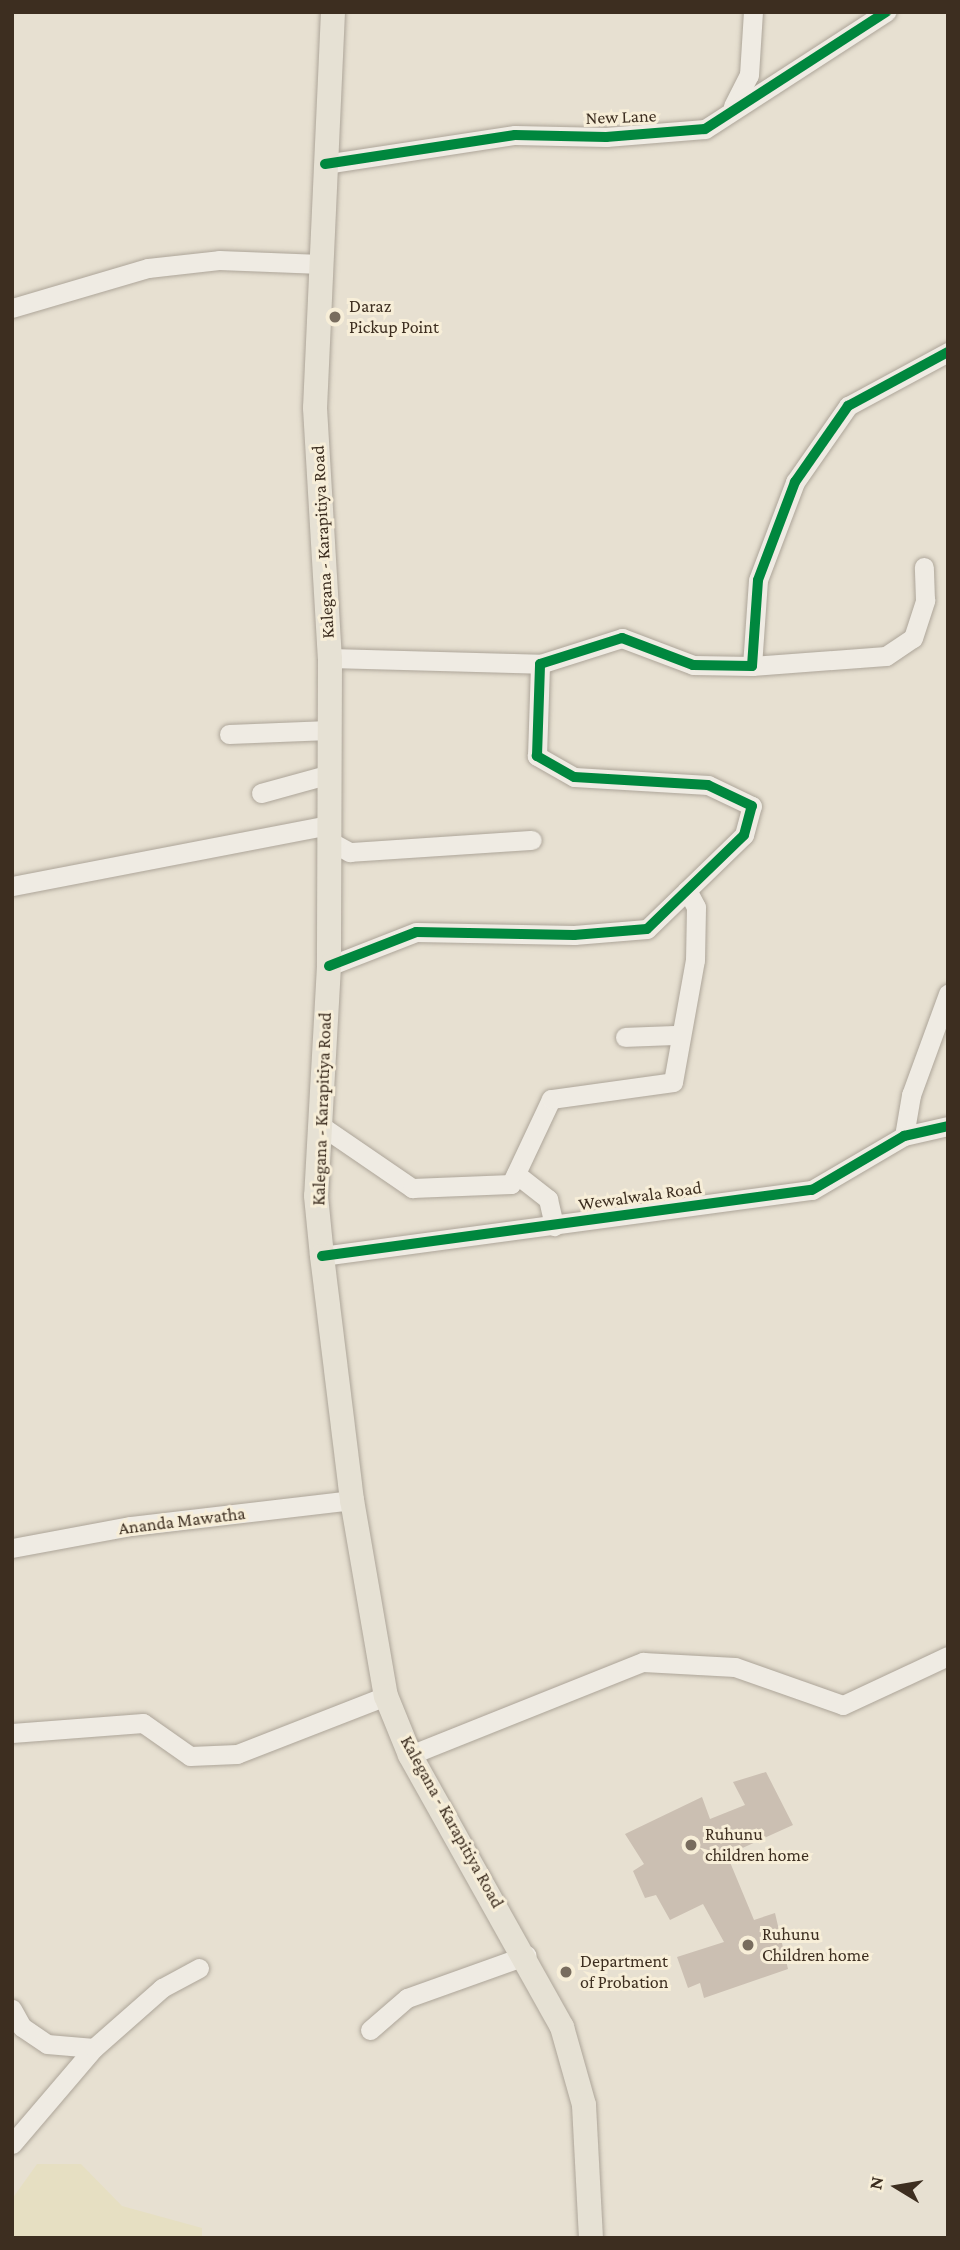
<!DOCTYPE html>
<html>
<head>
<meta charset="utf-8">
<style>
  body { margin:0 }
  #map { position:relative; width:960px; height:2250px; overflow:hidden; background:#e7e0d1; font-family:"Crimson Pro",serif }
  div>[style] { position:absolute }
  .farmland>* { inset:0; background:#e6dfc2 }
  .building>* { inset:0; background:#cbbfb2 }
  .roads { filter:drop-shadow(0 0 2px #ada599) drop-shadow(0 0 2px #ada599) }
  .minor>* { height:19px; margin:-9.5px; padding:0 9.5px; transform-origin:9.5px; border-radius:9.5px; background:#efebe3 }
  .major>* { height:24px; margin:-12px; padding:0 12px; transform-origin:12px; border-radius:12px; background:#e6e1d4 }
  .cycleway>* { height:10px; margin:-5px; padding:0 5px; transform-origin:5px; border-radius:5px; background:#00873e }
  .dots>* { width:19px; height:19px; translate:-50% -50%; box-sizing:border-box; border:4px solid #f7eed8; border-radius:50% }
  span { translate:-50% -50%; white-space:nowrap; text-align:center; line-height:1.15; -webkit-text-stroke:6px #f7eed8; paint-order:stroke }
  .street-label { font-size:18px; color:#3d2e20 }
  .poi-label { font-size:18px; color:#3d2e20 }
  .left { translate:0 -50%; text-align:left }
  .frame { position:absolute; inset:0; border:14px solid #3d2e20; pointer-events:none }
  .north { position:absolute; left:862px; top:2152px; width:70px; height:70px; -webkit-text-stroke:5px #f7eed8; paint-order:stroke; rotate:281deg; font-size:19px; font-weight:700; line-height:28px; text-align:center; color:#3d2e20 }
  .north::after { content:''; display:block; margin:auto; width:24px; height:32px; background:#3d2e20; clip-path:polygon(50% 0,100% 100%,50% 72%,0 100%) }
</style>
</head>
<body>
<div id="map">
  <div class="farmland">
    <i style="clip-path:polygon(37px 2164px,81px 2164px,122px 2206px,202px 2228px,202px 2238px,12px 2238px,12px 2199px)"></i>
  </div>
  <div class="building">
    <i style="clip-path:polygon(766px 1772px,793px 1825px,727px 1855px,754px 1920px,775px 1913px,788px 1969px,704px 1998px,700px 1983px,688px 1988px,677px 1957px,724px 1942px,703px 1904px,670px 1920px,656px 1895px,645px 1898px,633px 1871px,644px 1864px,625px 1834px,702px 1797px,710px 1819px,745px 1805px,733px 1782px)"></i>
  </div>
  <div class="roads">
    <div class="minor">
      <i style="left:733px;top:106px;width:35px;rotate:-63deg"></i>
      <i style="left:749px;top:75px;width:63px;rotate:-86.4deg"></i>
      <i style="left:325px;top:164px;width:192px;rotate:-8.7deg"></i>
      <i style="left:515px;top:135px;width:91px;rotate:1.3deg"></i>
      <i style="left:606px;top:137px;width:99px;rotate:-4.6deg"></i>
      <i style="left:705px;top:129px;width:216px;rotate:-32.9deg"></i>
      <i style="left:12px;top:308px;width:142px;rotate:-16.4deg"></i>
      <i style="left:148px;top:268px;width:71px;rotate:-6.4deg"></i>
      <i style="left:219px;top:260px;width:102px;rotate:2.2deg"></i>
      <i style="left:330px;top:658px;width:210px;rotate:1.6deg"></i>
      <i style="left:752px;top:666px;width:134px;rotate:-4.3deg"></i>
      <i style="left:886px;top:656px;width:32px;rotate:-34deg"></i>
      <i style="left:913px;top:638px;width:40px;rotate:-72deg"></i>
      <i style="left:925px;top:600px;width:33px;rotate:-92deg"></i>
      <i style="left:229px;top:734px;width:100px;rotate:-2.3deg"></i>
      <i style="left:261px;top:793px;width:72px;rotate:-15.4deg"></i>
      <i style="left:329px;top:841px;width:24px;rotate:28deg"></i>
      <i style="left:350px;top:852px;width:182px;rotate:-3.8deg"></i>
      <i style="left:12px;top:886px;width:323px;rotate:-10.9deg"></i>
      <i style="left:329px;top:966px;width:93px;rotate:-21.3deg"></i>
      <i style="left:416px;top:932px;width:158px;rotate:1.1deg"></i>
      <i style="left:574px;top:935px;width:73px;rotate:-4.7deg"></i>
      <i style="left:647px;top:929px;width:135px;rotate:-44.1deg"></i>
      <i style="left:744px;top:835px;width:30px;rotate:-75deg"></i>
      <i style="left:752px;top:806px;width:49px;rotate:-154.5deg"></i>
      <i style="left:708px;top:785px;width:134px;rotate:-176.6deg"></i>
      <i style="left:574px;top:777px;width:43px;rotate:-150.4deg"></i>
      <i style="left:537px;top:756px;width:92px;rotate:-88.1deg"></i>
      <i style="left:540px;top:664px;width:86px;rotate:-17.6deg"></i>
      <i style="left:622px;top:638px;width:76px;rotate:20.8deg"></i>
      <i style="left:693px;top:665px;width:59px;rotate:1deg"></i>
      <i style="left:752px;top:666px;width:86px;rotate:-86deg"></i>
      <i style="left:758px;top:580px;width:105px;rotate:-69.3deg"></i>
      <i style="left:795px;top:482px;width:93px;rotate:-55.1deg"></i>
      <i style="left:848px;top:406px;width:114px;rotate:-28.4deg"></i>
      <i style="left:625px;top:1037px;width:53px;rotate:-2.2deg"></i>
      <i style="left:320px;top:1125px;width:112px;rotate:34.4deg"></i>
      <i style="left:412px;top:1188px;width:99px;rotate:-2.3deg"></i>
      <i style="left:511px;top:1184px;width:94px;rotate:-64.8deg"></i>
      <i style="left:551px;top:1099px;width:123px;rotate:-7.9deg"></i>
      <i style="left:673px;top:1082px;width:124px;rotate:-79.8deg"></i>
      <i style="left:695px;top:960px;width:53px;rotate:-88.9deg"></i>
      <i style="left:696px;top:907px;width:19px;rotate:-118deg"></i>
      <i style="left:904px;top:1136px;width:42px;rotate:-80.3deg"></i>
      <i style="left:911px;top:1095px;width:108px;rotate:-69.9deg"></i>
      <i style="left:516px;top:1174px;width:41px;rotate:38deg"></i>
      <i style="left:548px;top:1199px;width:28px;rotate:77deg"></i>
      <i style="left:322px;top:1256px;width:494px;rotate:-7.7deg"></i>
      <i style="left:812px;top:1190px;width:107px;rotate:-30.4deg"></i>
      <i style="left:904px;top:1136px;width:45px;rotate:-12.8deg"></i>
      <i style="left:12px;top:1548px;width:121px;rotate:-10.5deg"></i>
      <i style="left:131px;top:1526px;width:223px;rotate:-6.7deg"></i>
      <i style="left:12px;top:1733px;width:131px;rotate:-4.4deg"></i>
      <i style="left:143px;top:1723px;width:57px;rotate:35.1deg"></i>
      <i style="left:190px;top:1756px;width:47px;rotate:-2.4deg"></i>
      <i style="left:237px;top:1754px;width:160px;rotate:-21.3deg"></i>
      <i style="left:410px;top:1755px;width:251px;rotate:-21.8deg"></i>
      <i style="left:643px;top:1662px;width:92px;rotate:3.1deg"></i>
      <i style="left:735px;top:1667px;width:114px;rotate:19.4deg"></i>
      <i style="left:843px;top:1705px;width:116px;rotate:-25deg"></i>
      <i style="left:12px;top:2009px;width:21px;rotate:61deg"></i>
      <i style="left:22px;top:2027px;width:30px;rotate:34deg"></i>
      <i style="left:47px;top:2044px;width:47px;rotate:4.9deg"></i>
      <i style="left:370px;top:2030px;width:49px;rotate:-40.9deg"></i>
      <i style="left:407px;top:1998px;width:127px;rotate:-19.7deg"></i>
      <i style="left:12px;top:2144px;width:126px;rotate:-49.5deg"></i>
      <i style="left:94px;top:2048px;width:91px;rotate:-41.4deg"></i>
      <i style="left:162px;top:1988px;width:42px;rotate:-28.4deg"></i>
    </div>
    <div class="major">
      <i style="left:333px;top:12px;width:396px;rotate:92.6deg"></i>
      <i style="left:315px;top:408px;width:250px;rotate:86.6deg"></i>
      <i style="left:330px;top:658px;width:308px;rotate:90.2deg"></i>
      <i style="left:329px;top:966px;width:230px;rotate:93.2deg"></i>
      <i style="left:316px;top:1196px;width:60px;rotate:84.3deg"></i>
      <i style="left:322px;top:1256px;width:246px;rotate:83deg"></i>
      <i style="left:352px;top:1500px;width:199px;rotate:80.2deg"></i>
      <i style="left:386px;top:1696px;width:64px;rotate:67.9deg"></i>
      <i style="left:410px;top:1755px;width:312px;rotate:60.8deg"></i>
      <i style="left:562px;top:2027px;width:81px;rotate:74.2deg"></i>
      <i style="left:584px;top:2105px;width:133px;rotate:87deg"></i>
    </div>
  </div>
  <div class="cycleway">
    <i style="left:325px;top:164px;width:192px;rotate:-8.7deg"></i>
    <i style="left:515px;top:135px;width:91px;rotate:1.3deg"></i>
    <i style="left:606px;top:137px;width:99px;rotate:-4.6deg"></i>
    <i style="left:705px;top:129px;width:216px;rotate:-32.9deg"></i>
    <i style="left:329px;top:966px;width:93px;rotate:-21.3deg"></i>
    <i style="left:416px;top:932px;width:158px;rotate:1.1deg"></i>
    <i style="left:574px;top:935px;width:73px;rotate:-4.7deg"></i>
    <i style="left:647px;top:929px;width:135px;rotate:-44.1deg"></i>
    <i style="left:744px;top:835px;width:30px;rotate:-75deg"></i>
    <i style="left:752px;top:806px;width:49px;rotate:-154.5deg"></i>
    <i style="left:708px;top:785px;width:134px;rotate:-176.6deg"></i>
    <i style="left:574px;top:777px;width:43px;rotate:-150.4deg"></i>
    <i style="left:537px;top:756px;width:92px;rotate:-88.1deg"></i>
    <i style="left:540px;top:664px;width:86px;rotate:-17.6deg"></i>
    <i style="left:622px;top:638px;width:76px;rotate:20.8deg"></i>
    <i style="left:693px;top:665px;width:59px;rotate:1deg"></i>
    <i style="left:752px;top:666px;width:86px;rotate:-86deg"></i>
    <i style="left:758px;top:580px;width:105px;rotate:-69.3deg"></i>
    <i style="left:795px;top:482px;width:93px;rotate:-55.1deg"></i>
    <i style="left:848px;top:406px;width:114px;rotate:-28.4deg"></i>
    <i style="left:322px;top:1256px;width:494px;rotate:-7.7deg"></i>
    <i style="left:812px;top:1190px;width:107px;rotate:-30.4deg"></i>
    <i style="left:904px;top:1136px;width:45px;rotate:-12.8deg"></i>
  </div>
  <div class="dots">
    <i style="left:335px;top:317px;background:#786c5e"></i>
    <i style="left:691px;top:1845px;background:#786c5e"></i>
    <i style="left:748px;top:1945px;background:#786c5e"></i>
    <i style="left:566px;top:1972px;background:#786c5e"></i>
  </div>
  <div class="street-label">
    <span style="left:621px;top:117px;rotate:-2deg">New Lane</span>
    <span style="left:323px;top:542px;rotate:-93deg">Kalegana - Karapitiya Road</span>
    <span style="left:322px;top:1109px;rotate:-88deg">Kalegana - Karapitiya Road</span>
    <span style="left:640px;top:1196px;rotate:-8deg">Wewalwala Road</span>
    <span style="left:182px;top:1521px;rotate:-7deg">Ananda Mawatha</span>
    <span style="left:452px;top:1822px;rotate:61deg">Kalegana - Karapitiya Road</span>
  </div>
  <div class="poi-label">
    <span class="left" style="left:349px;top:317px">Daraz<br>Pickup Point</span>
    <span class="left" style="left:705px;top:1845px">Ruhunu<br>children home</span>
    <span class="left" style="left:762px;top:1945px">Ruhunu<br>Children home</span>
    <span class="left" style="left:580px;top:1972px">Department<br>of Probation</span>
  </div>
  <div class="frame"></div>
  <div class="north">N</div>
</div>
</body>
</html>
